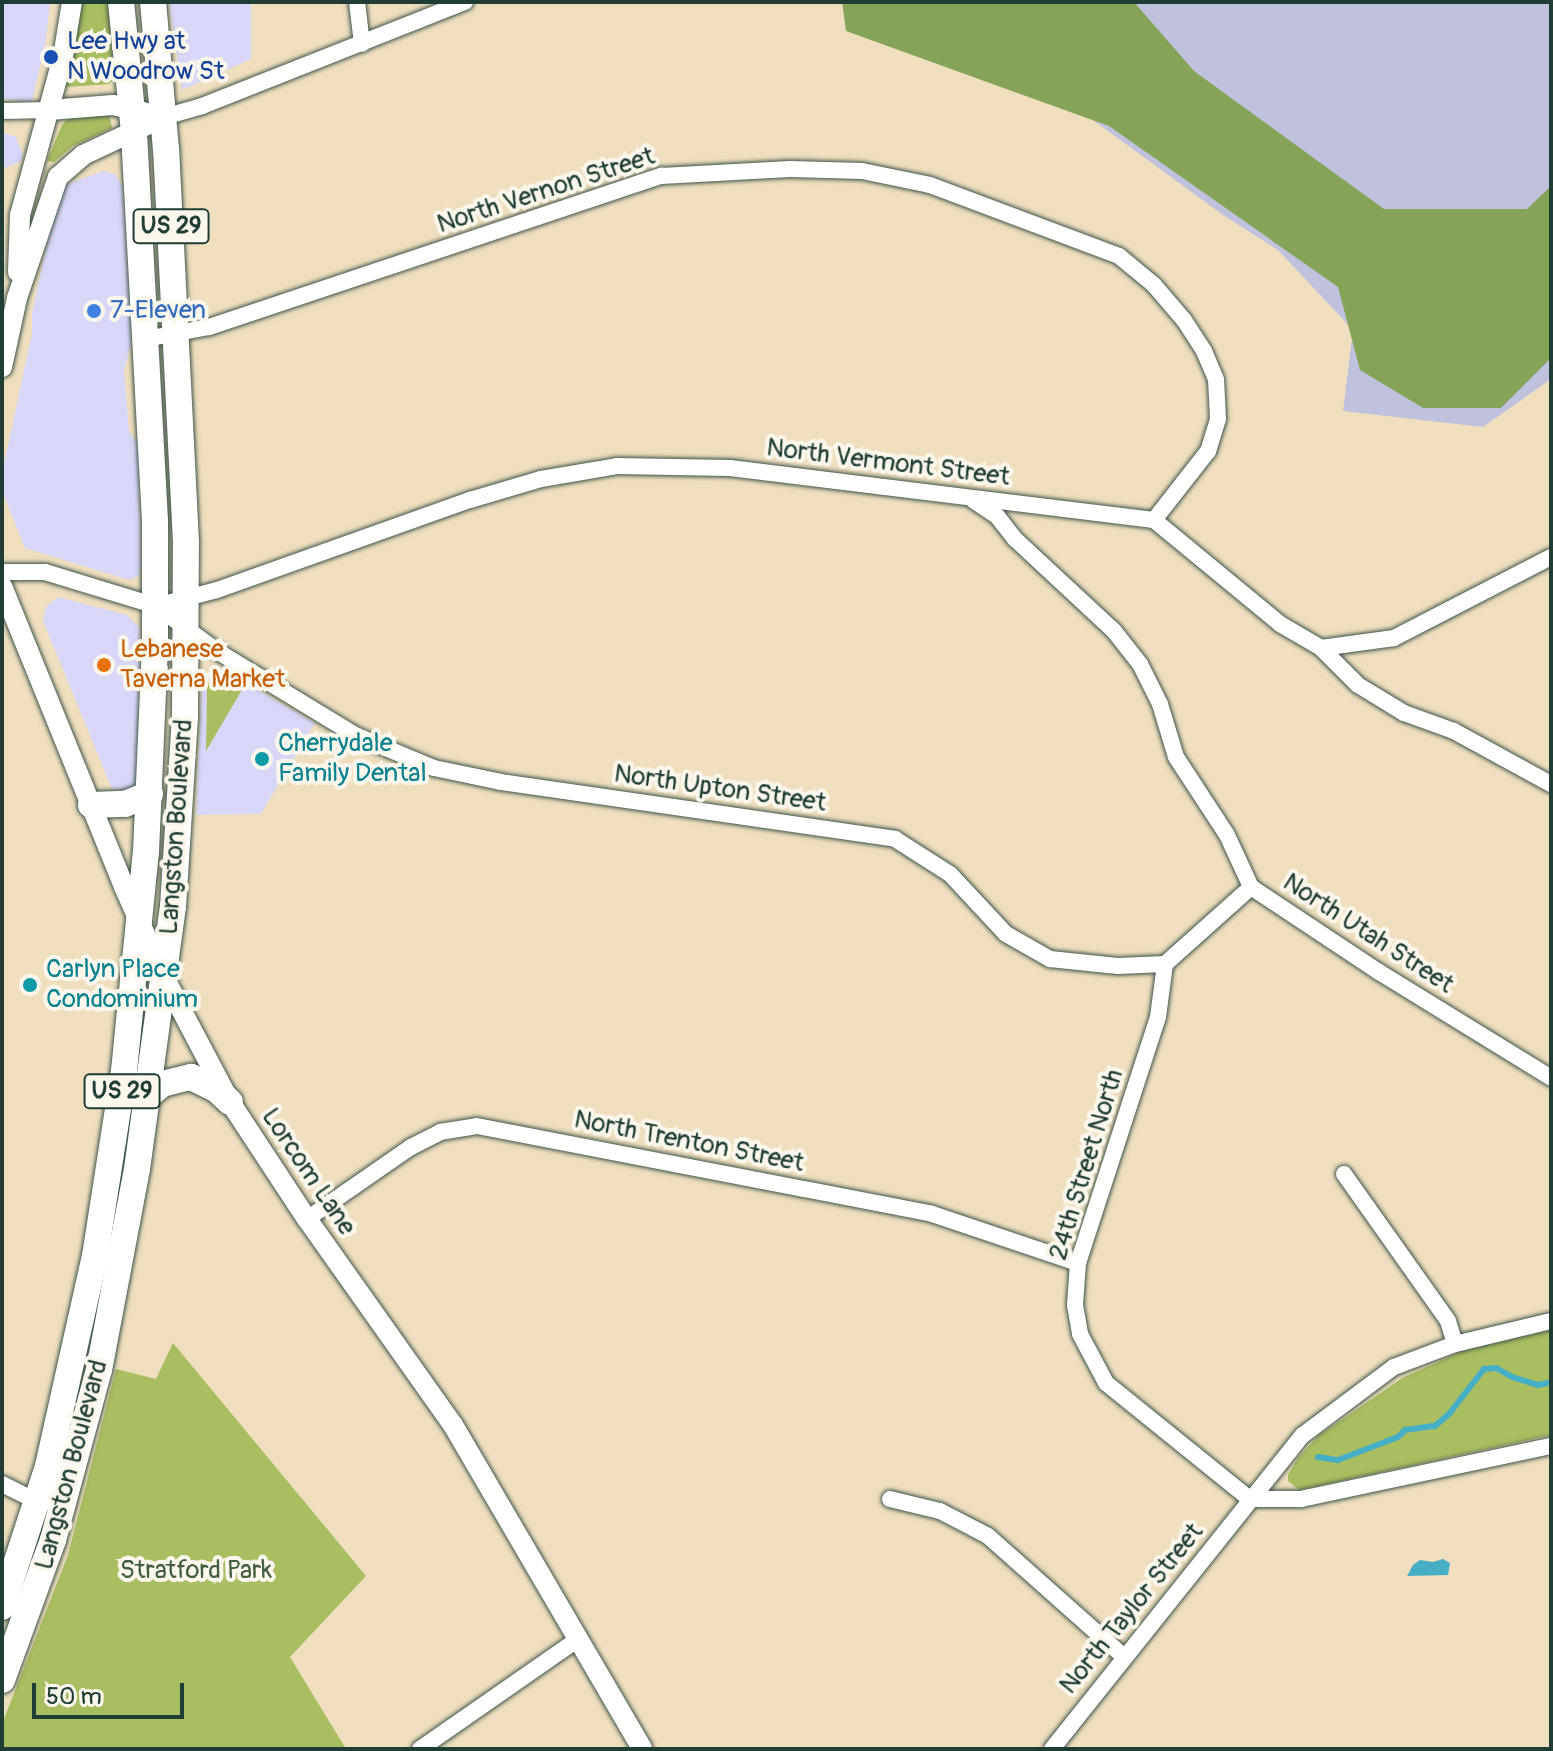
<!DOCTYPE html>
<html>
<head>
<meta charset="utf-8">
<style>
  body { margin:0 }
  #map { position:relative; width:1553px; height:1751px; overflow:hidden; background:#efdfbf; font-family:Pangolin,sans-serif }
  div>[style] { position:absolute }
  .built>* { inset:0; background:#d9d7f8 }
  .industrial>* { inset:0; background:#c0c2dd }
  .green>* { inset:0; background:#a9bd61 }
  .forest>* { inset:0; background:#86a457 }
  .water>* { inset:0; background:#46afc5 }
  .stream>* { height:6px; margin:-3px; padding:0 3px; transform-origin:3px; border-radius:3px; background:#46afc5 }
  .roads { filter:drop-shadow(0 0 2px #3e5549) drop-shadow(0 0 2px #3e5549) }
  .minor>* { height:16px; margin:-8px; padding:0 8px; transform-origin:8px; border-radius:8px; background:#fff }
  .tertiary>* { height:20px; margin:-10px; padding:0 10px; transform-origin:10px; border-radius:10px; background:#fff }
  .primary>* { height:26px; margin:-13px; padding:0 13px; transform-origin:13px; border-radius:13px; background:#fff }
  .dots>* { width:22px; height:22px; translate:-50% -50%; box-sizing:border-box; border:4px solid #fbf7ec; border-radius:50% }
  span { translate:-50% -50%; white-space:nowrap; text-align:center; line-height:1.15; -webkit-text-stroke:8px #fbf7ec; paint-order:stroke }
  .shield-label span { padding:2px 6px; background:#fbf7ec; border:2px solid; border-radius:6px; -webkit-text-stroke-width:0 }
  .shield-label { font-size:24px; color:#1f3d34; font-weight:700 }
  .transit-label { font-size:26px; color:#164399 }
  .left { translate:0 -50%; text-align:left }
  .street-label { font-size:26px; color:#1f3d34 }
  .shop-label { font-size:26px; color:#366cbe }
  .food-label { font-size:26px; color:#c56008 }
  .culture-label { font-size:26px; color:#0d838f }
  .park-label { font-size:26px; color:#425d3f }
  .frame { position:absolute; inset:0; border:4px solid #1f3d34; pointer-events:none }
  .scale { position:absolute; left:32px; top:1683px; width:152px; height:36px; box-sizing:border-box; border:4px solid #1f3d34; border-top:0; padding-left:10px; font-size:24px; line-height:28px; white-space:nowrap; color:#1f3d34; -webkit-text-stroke:6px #fbf7ec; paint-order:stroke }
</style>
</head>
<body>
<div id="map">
  <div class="built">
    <i style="clip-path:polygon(2px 2px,50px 2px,46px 40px,32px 102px,2px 99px)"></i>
    <i style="clip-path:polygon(169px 2px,251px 2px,251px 59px,182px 90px)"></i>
    <i style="clip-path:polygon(2px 132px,16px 137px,23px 156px,20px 162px,2px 169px)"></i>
    <i style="clip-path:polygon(103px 171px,115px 174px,123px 187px,132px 342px,124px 370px,129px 431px,138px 445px,141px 566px,139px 576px,129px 580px,25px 548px,2px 491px,2px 474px,32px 333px,32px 313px,57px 199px,68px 184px)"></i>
    <i style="clip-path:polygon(58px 597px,127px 615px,140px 628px,137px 780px,131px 793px,112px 789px,43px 621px,46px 607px)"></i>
    <i style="clip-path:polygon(220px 668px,315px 723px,261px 814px,196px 815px,202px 682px,210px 671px)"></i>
  </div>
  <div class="industrial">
    <i style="clip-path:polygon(1036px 2px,1551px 2px,1551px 379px,1483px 427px,1343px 411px,1353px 330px,1278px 250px,1223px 215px,1015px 63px)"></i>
  </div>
  <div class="green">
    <i style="clip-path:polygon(78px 2px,108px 2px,113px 65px,113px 80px,109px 84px,67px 87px,63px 83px)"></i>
    <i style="clip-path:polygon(109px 114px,112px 128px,73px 146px,54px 162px,47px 161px,62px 125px,70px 116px)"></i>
    <i style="clip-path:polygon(222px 674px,243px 688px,206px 751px,207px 685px,210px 678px)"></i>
    <i style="clip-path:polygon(1551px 1330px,1551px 1435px,1299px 1490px,1288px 1481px,1288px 1475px,1298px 1458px,1318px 1436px,1404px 1377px,1465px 1350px)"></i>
    <i style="clip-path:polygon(173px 1343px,366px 1576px,290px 1657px,346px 1749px,2px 1749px,2px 1724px,68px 1555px,116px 1369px,156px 1379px)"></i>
  </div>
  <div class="forest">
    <i style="clip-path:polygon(842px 2px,1134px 2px,1194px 71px,1384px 209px,1527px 209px,1551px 186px,1551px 358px,1501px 408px,1423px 408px,1360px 370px,1338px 287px,1109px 126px,846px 31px)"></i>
  </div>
  <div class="water">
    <i style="clip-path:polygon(1443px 1559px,1450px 1563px,1448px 1575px,1407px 1576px,1413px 1565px,1420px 1560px,1433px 1562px)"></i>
  </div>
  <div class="stream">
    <i style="left:1318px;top:1457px;width:20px;rotate:9deg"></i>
    <i style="left:1338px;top:1460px;width:64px;rotate:-21deg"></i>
    <i style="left:1398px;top:1437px;width:10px;rotate:-45deg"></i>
    <i style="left:1405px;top:1430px;width:30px;rotate:-8deg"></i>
    <i style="left:1435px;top:1426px;width:18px;rotate:-41deg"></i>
    <i style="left:1449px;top:1414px;width:57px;rotate:-52.1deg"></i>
    <i style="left:1484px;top:1369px;width:12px;rotate:-5deg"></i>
    <i style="left:1496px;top:1368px;width:18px;rotate:29deg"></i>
    <i style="left:1512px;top:1377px;width:27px;rotate:17deg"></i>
    <i style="left:1538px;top:1385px;width:13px;rotate:-13deg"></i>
  </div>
  <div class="roads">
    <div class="minor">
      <i style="left:357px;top:2px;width:42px;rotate:83.2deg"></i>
      <i style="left:2px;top:111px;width:47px;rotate:-1.2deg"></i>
      <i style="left:164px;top:117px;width:40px;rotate:-16deg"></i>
      <i style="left:202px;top:106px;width:283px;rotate:-21.6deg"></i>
      <i style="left:146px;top:339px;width:64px;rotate:-10.8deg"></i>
      <i style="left:209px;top:327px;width:477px;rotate:-18.5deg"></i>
      <i style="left:661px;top:176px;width:129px;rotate:-3.1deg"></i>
      <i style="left:790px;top:169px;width:72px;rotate:1.6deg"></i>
      <i style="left:862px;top:171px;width:69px;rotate:11.6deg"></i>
      <i style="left:930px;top:185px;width:202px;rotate:20.6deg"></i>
      <i style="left:1119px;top:256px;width:45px;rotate:39.6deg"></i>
      <i style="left:1154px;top:285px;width:46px;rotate:49.4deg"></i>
      <i style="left:1184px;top:320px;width:37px;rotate:57deg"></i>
      <i style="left:1204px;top:351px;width:30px;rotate:67deg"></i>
      <i style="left:1216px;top:379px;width:40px;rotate:87.1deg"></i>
      <i style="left:1218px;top:419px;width:34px;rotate:107deg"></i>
      <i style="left:1208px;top:451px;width:88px;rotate:128deg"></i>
      <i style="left:973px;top:500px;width:29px;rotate:34deg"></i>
      <i style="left:997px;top:516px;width:29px;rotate:52deg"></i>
      <i style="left:1015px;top:539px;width:135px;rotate:42.9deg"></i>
      <i style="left:1114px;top:631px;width:42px;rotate:51.8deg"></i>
      <i style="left:1140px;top:664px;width:45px;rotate:63.4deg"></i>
      <i style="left:1160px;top:704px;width:55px;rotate:73.2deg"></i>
      <i style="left:1176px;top:757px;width:93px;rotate:56.8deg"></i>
      <i style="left:1227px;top:835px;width:57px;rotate:65.2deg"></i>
      <i style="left:1251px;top:887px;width:154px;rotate:33.6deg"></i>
      <i style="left:1379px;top:972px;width:202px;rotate:31.6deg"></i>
      <i style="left:2px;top:572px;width:43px"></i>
      <i style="left:45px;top:572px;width:116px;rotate:17deg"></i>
      <i style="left:156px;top:606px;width:76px;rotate:36.4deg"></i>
      <i style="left:217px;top:651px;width:164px;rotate:31.3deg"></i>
      <i style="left:357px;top:736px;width:83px;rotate:22.6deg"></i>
      <i style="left:434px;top:768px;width:68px;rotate:11.8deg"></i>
      <i style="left:501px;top:782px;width:398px;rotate:8.2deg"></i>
      <i style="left:895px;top:839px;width:65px;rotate:32.5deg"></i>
      <i style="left:950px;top:874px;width:82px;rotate:47deg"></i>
      <i style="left:1006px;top:934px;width:51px;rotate:29.6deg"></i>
      <i style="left:1050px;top:959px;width:68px;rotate:5.9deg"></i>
      <i style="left:1118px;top:966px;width:47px;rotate:-2.4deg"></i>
      <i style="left:1165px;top:964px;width:115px;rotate:-41.8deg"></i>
      <i style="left:156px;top:606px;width:63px;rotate:-14.7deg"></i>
      <i style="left:217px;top:590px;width:269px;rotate:-19.6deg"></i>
      <i style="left:470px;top:500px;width:74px;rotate:-16.5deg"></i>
      <i style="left:541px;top:479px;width:77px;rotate:-9.7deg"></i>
      <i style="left:617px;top:466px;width:113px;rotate:1deg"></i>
      <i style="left:730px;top:468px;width:427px;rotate:7deg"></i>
      <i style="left:1154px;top:520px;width:163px;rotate:39.5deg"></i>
      <i style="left:1280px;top:624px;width:48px;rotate:30.3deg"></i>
      <i style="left:1321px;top:648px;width:52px;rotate:45deg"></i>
      <i style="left:1358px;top:685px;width:54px;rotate:31.3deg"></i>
      <i style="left:1404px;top:713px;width:53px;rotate:19.8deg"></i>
      <i style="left:1454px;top:731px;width:111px;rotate:28.7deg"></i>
      <i style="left:1321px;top:648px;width:74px;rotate:-7.8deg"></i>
      <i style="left:1394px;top:638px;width:177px;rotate:-27.3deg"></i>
      <i style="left:1165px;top:964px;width:53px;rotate:97.5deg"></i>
      <i style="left:1158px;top:1017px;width:259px;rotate:108deg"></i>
      <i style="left:1078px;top:1263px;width:42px;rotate:94.1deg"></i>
      <i style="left:1075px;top:1305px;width:29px;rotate:80deg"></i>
      <i style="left:1080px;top:1334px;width:55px;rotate:62deg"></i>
      <i style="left:1106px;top:1383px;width:185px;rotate:38.9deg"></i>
      <i style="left:1250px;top:1499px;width:51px"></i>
      <i style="left:1301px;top:1499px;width:256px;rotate:-12deg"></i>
      <i style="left:1344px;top:1174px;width:180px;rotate:54.7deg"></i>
      <i style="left:1448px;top:1321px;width:24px;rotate:73deg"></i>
      <i style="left:307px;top:1219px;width:126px;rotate:-34.7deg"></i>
      <i style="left:411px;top:1147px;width:33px;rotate:-27deg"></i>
      <i style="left:440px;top:1132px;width:37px;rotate:-9deg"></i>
      <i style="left:477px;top:1126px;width:463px;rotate:10.9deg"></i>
      <i style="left:932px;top:1214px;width:154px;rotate:18.6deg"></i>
      <i style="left:2px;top:1484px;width:45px;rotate:26.6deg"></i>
      <i style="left:890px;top:1499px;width:51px;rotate:13.5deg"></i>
      <i style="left:940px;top:1511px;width:54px;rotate:27.5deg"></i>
      <i style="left:988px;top:1536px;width:181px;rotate:41.6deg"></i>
      <i style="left:420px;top:1749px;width:191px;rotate:-34.8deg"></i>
      <i style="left:1052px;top:1749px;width:402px;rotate:-51.4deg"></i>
      <i style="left:1303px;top:1435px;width:114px;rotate:-36.8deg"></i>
      <i style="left:1394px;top:1367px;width:65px;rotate:-20.7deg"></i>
      <i style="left:1455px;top:1344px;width:99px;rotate:-13.5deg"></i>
    </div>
    <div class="tertiary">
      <i style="left:49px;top:110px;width:64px;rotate:-4.5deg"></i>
      <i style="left:113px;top:105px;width:32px;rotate:13deg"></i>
      <i style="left:18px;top:272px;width:57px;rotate:-88deg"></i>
      <i style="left:20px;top:215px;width:164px;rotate:-74.8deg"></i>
      <i style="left:63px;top:57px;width:56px;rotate:-80.7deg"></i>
      <i style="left:2px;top:367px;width:71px;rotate:-77.7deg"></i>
      <i style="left:17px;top:298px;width:128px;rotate:-71.3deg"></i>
      <i style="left:58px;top:177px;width:33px;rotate:-41deg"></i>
      <i style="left:83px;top:155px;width:89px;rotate:-25.1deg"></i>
      <i style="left:2px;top:586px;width:325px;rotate:67.9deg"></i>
      <i style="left:124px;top:887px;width:98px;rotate:66deg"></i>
      <i style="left:164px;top:977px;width:141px;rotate:62.2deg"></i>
      <i style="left:230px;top:1102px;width:140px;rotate:56.7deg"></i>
      <i style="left:307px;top:1219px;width:252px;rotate:54.7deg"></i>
      <i style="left:453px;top:1425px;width:375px;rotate:59.7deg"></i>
    </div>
    <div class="primary">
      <i style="left:91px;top:805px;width:34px;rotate:-2deg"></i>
      <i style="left:125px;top:804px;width:27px;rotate:-22deg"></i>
      <i style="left:149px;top:1095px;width:17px;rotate:-40deg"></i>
      <i style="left:162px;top:1084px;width:30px;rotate:-14deg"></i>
      <i style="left:191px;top:1077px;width:28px;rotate:26deg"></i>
      <i style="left:216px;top:1089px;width:19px;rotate:43deg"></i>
      <i style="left:2px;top:1607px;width:148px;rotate:-71.9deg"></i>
      <i style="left:48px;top:1466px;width:215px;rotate:-77.4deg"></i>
      <i style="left:95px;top:1256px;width:187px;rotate:-81.1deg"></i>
      <i style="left:124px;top:1071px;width:220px;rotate:-84.3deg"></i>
      <i style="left:146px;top:852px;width:203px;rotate:-87.5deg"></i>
      <i style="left:155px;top:649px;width:128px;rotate:-90deg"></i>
      <i style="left:155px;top:521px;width:390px;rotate:-93.1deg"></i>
      <i style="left:134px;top:132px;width:131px;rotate:-95.7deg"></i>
      <i style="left:2px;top:1680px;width:149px;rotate:-70deg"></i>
      <i style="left:53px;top:1540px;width:176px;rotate:-74.9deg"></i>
      <i style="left:99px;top:1370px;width:205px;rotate:-79.3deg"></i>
      <i style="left:137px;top:1169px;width:264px;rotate:-82.2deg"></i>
      <i style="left:173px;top:907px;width:189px;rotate:-86.4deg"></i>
      <i style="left:185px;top:718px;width:176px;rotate:-89.7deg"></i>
      <i style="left:186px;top:542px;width:393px;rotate:-92.9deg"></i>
      <i style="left:166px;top:150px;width:149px;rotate:-95deg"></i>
    </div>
  </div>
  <div class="dots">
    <i style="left:51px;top:57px;background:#1a4fb4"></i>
    <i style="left:94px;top:311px;background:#3f7fe0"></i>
    <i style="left:104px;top:665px;background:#e8710a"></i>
    <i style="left:262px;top:759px;background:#0f9aa8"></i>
    <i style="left:30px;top:985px;background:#0f9aa8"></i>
  </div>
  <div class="shield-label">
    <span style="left:171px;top:226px">US 29</span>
    <span style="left:122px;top:1091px">US 29</span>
  </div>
  <div class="transit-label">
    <span class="left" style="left:67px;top:57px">Lee Hwy at<br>N Woodrow St</span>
  </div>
  <div class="street-label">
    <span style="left:546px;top:191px;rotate:-18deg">North Vernon Street</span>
    <span style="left:888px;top:463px;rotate:7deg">North Vermont Street</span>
    <span style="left:720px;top:789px;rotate:8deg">North Upton Street</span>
    <span style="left:177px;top:827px;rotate:-86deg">Langston Boulevard</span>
    <span style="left:1368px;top:934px;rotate:33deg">North Utah Street</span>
    <span style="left:689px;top:1142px;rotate:11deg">North Trenton Street</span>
    <span style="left:1087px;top:1165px;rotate:-73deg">24th Street North</span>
    <span style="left:308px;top:1172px;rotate:56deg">Lorcom Lane</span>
    <span style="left:72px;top:1465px;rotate:-75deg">Langston Boulevard</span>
    <span style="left:1132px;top:1609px;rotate:-51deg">North Taylor Street</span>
  </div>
  <div class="shop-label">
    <span class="left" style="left:110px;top:311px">7-Eleven</span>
  </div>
  <div class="food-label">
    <span class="left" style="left:120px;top:665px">Lebanese<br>Taverna Market</span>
  </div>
  <div class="culture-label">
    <span class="left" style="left:278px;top:759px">Cherrydale<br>Family Dental</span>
    <span class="left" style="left:46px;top:985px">Carlyn Place<br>Condominium</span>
  </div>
  <div class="park-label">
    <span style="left:196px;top:1571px">Stratford Park</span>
  </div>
  <div class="frame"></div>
  <div class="scale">50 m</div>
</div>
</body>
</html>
